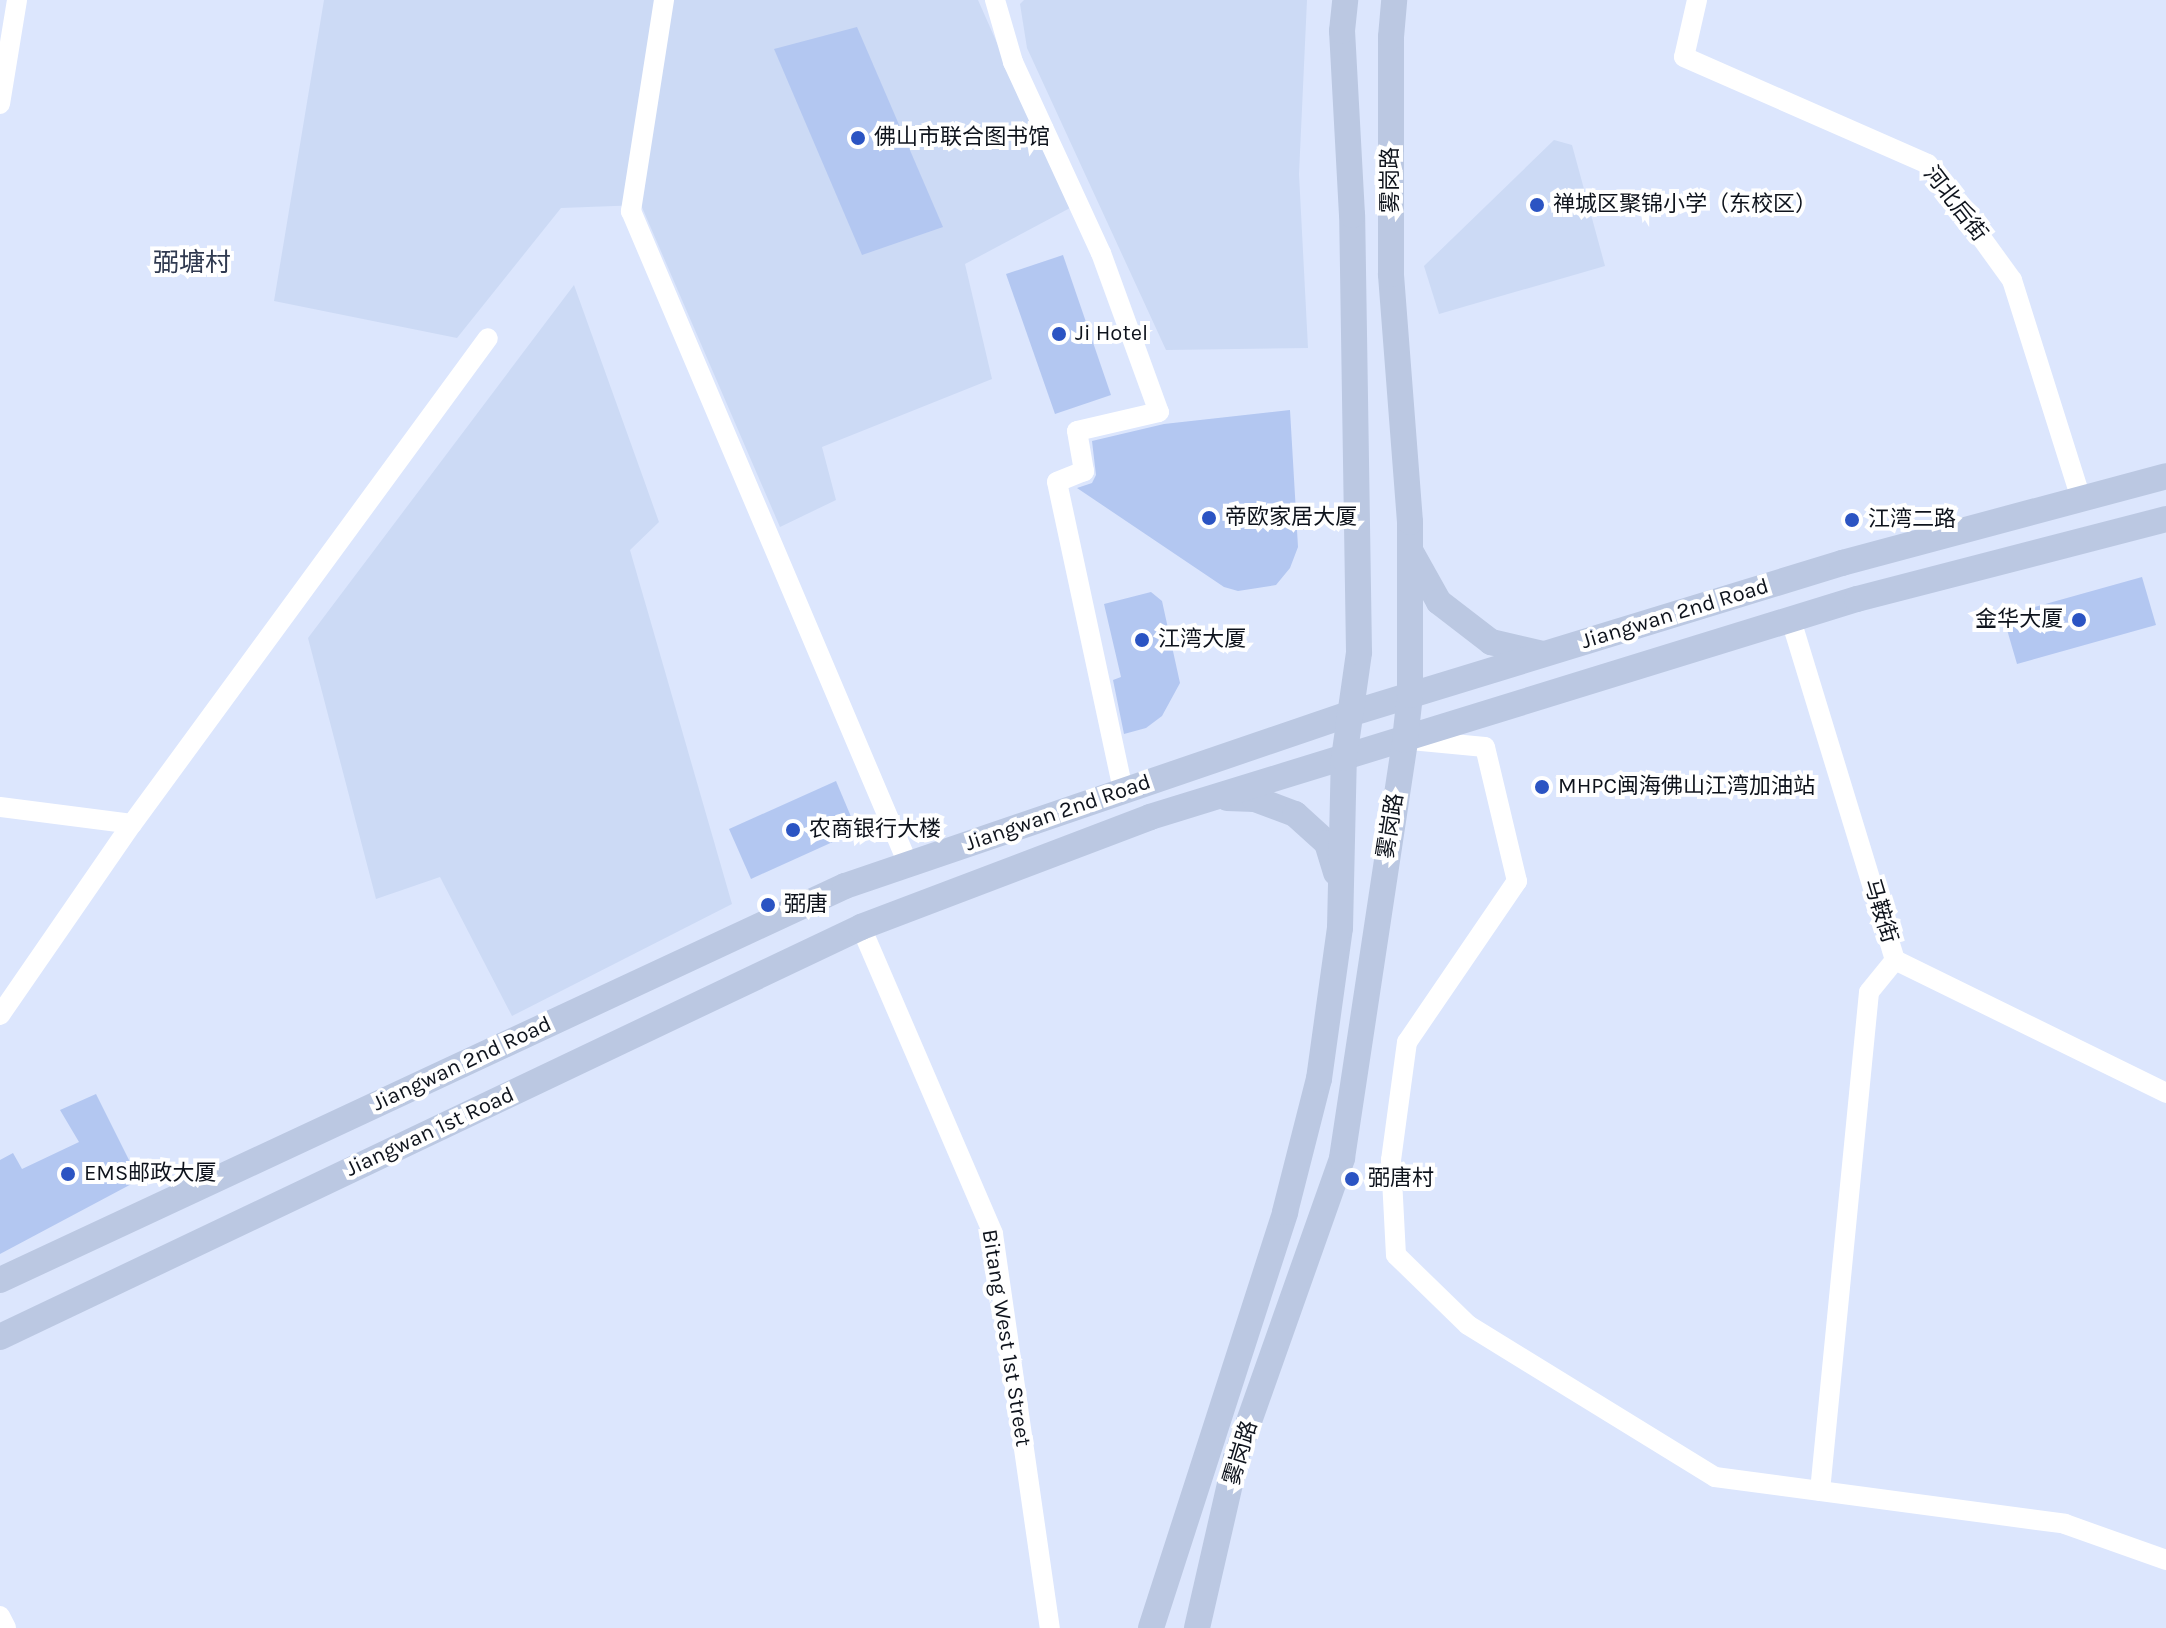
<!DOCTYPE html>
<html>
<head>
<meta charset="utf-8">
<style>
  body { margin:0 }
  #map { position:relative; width:2166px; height:1628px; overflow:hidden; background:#dce6fd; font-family:Karla,"Noto Sans SC",sans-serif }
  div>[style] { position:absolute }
  .built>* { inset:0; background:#ccdaf5 }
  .building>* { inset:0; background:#b3c7f1 }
  .minor>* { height:20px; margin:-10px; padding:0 10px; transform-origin:10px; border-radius:10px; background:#fff }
  .major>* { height:26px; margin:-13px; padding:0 13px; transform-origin:13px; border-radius:13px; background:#bbc8e2 }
  .dots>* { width:22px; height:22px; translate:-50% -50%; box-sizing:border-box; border:4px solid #fff; border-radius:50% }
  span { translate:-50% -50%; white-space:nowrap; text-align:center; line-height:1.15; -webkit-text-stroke:8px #fff; paint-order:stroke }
  .poi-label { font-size:22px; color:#0e131c }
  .left { translate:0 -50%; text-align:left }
  .right { translate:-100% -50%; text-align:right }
  .street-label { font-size:22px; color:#0e131c }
  .quarter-label { font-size:26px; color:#303a50 }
</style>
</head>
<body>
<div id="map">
  <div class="built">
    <i style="clip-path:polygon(324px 0,978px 0,1070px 208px,965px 264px,992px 379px,822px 447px,836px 500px,780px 527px,641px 205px,561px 208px,457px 338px,274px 301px)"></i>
    <i style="clip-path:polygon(1024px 0,1307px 0,1299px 174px,1308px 348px,1166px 350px,1027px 48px,1020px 4px)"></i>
    <i style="clip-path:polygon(1554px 140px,1572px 145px,1605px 266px,1439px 314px,1424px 266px)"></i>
    <i style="clip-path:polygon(574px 285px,659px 522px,630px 550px,732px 904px,512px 1016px,440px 877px,376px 899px,308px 638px)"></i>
  </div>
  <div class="building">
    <i style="clip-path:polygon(857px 27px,943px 227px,862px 255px,774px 49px)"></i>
    <i style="clip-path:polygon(1063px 255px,1111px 395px,1055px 414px,1006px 274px)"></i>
    <i style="clip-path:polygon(1290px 410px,1298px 547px,1290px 568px,1276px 585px,1238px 591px,1224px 587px,1077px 488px,1092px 483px,1096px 475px,1092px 441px,1164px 424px)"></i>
    <i style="clip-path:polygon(2142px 577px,2156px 625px,2017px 664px,2003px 616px)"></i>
    <i style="clip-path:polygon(1151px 592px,1162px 601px,1180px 683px,1162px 716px,1146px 728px,1124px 734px,1113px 680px,1121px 677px,1104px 604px)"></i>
    <i style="clip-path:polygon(836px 781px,857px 831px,751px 879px,729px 829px)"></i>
    <i style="clip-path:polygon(96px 1094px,139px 1180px,0 1254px,0 1160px,13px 1153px,22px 1169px,79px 1142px,60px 1110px)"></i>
  </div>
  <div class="minor">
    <i style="left:664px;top:0;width:214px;rotate:98.9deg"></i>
    <i style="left:631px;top:211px;width:709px;rotate:67.01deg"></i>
    <i style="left:995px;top:0;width:65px;rotate:73.8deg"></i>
    <i style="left:1013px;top:62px;width:210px;rotate:65.3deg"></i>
    <i style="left:1101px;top:253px;width:169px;rotate:70deg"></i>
    <i style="left:1159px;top:412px;width:84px;rotate:167deg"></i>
    <i style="left:1077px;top:431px;width:41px;rotate:80.1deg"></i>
    <i style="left:1084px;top:471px;width:29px;rotate:158deg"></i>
    <i style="left:1057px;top:482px;width:315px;rotate:77.9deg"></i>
    <i style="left:1697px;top:0;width:58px;rotate:102.8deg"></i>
    <i style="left:1684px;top:57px;width:266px;rotate:23.7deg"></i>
    <i style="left:1928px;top:164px;width:143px;rotate:54.1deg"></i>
    <i style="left:2012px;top:280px;width:230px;rotate:72.5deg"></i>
    <i style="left:0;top:104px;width:105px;rotate:-80.7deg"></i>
    <i style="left:1791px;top:620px;width:356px;rotate:73deg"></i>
    <i style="left:1895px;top:960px;width:302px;rotate:26.1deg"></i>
    <i style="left:1411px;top:740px;width:74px;rotate:5.4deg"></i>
    <i style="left:1485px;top:747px;width:138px;rotate:76.6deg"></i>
    <i style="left:1517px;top:881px;width:195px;rotate:124.3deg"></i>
    <i style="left:1407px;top:1042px;width:119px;rotate:97.7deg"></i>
    <i style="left:1391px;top:1160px;width:95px;rotate:87deg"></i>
    <i style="left:1396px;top:1255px;width:100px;rotate:44.2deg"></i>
    <i style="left:1468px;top:1325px;width:290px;rotate:31.6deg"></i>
    <i style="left:1715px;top:1477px;width:353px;rotate:7.6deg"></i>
    <i style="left:2065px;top:1524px;width:107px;rotate:19.6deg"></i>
    <i style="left:0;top:807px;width:133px;rotate:7.3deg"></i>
    <i style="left:861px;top:927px;width:334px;rotate:66.7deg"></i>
    <i style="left:993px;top:1234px;width:398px;rotate:81.8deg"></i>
    <i style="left:0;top:1015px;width:232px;rotate:-55.4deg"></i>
    <i style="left:132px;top:824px;width:602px;rotate:-53.78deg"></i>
    <i style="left:1820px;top:1491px;width:501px;rotate:-84.39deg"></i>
    <i style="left:1869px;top:992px;width:41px;rotate:-50.9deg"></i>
    <i style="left:0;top:1616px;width:13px;rotate:63deg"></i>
  </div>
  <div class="major">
    <i style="left:1411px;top:552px;width:57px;rotate:60.8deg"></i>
    <i style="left:1439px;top:602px;width:66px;rotate:37.6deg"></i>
    <i style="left:1491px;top:642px;width:53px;rotate:13deg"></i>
    <i style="left:1227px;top:798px;width:28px;rotate:2deg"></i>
    <i style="left:1255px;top:799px;width:43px;rotate:20.6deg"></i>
    <i style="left:1295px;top:814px;width:43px;rotate:42.2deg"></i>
    <i style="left:1327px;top:843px;width:31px;rotate:73deg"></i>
    <i style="left:0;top:1280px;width:932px;rotate:-25deg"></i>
    <i style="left:845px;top:886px;width:533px;rotate:-18.84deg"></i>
    <i style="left:1349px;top:714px;width:516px;rotate:-17.03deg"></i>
    <i style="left:1842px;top:563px;width:335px;rotate:-15deg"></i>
    <i style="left:0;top:1337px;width:954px;rotate:-25.46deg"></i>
    <i style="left:861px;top:927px;width:309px;rotate:-20.8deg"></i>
    <i style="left:1150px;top:817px;width:740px;rotate:-17.14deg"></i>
    <i style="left:1857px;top:599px;width:319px;rotate:-14.5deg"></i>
    <i style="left:1151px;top:1628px;width:437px;rotate:-72.1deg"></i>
    <i style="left:1285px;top:1212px;width:137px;rotate:-75.7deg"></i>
    <i style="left:1319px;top:1079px;width:152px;rotate:-82.1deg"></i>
    <i style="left:1340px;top:928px;width:170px;rotate:-88.7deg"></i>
    <i style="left:1344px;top:758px;width:107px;rotate:-81.9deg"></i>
    <i style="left:1359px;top:652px;width:437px;rotate:-90.9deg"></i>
    <i style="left:1352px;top:215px;width:184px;rotate:-93.1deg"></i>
    <i style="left:1342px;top:31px;width:31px;rotate:-84deg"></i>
    <i style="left:1197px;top:1628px;width:174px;rotate:-77.1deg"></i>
    <i style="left:1236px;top:1458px;width:318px;rotate:-70.5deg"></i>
    <i style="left:1342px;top:1158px;width:423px;rotate:-81.4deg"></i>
    <i style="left:1405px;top:740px;width:45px;rotate:-83.7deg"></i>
    <i style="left:1410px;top:695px;width:173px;rotate:-90deg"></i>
    <i style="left:1410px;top:522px;width:249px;rotate:-94.4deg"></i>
    <i style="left:1391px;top:274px;width:237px;rotate:-90deg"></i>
    <i style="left:1391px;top:37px;width:37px;rotate:-85deg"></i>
  </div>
  <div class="dots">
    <i style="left:858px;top:138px;background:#2b54c3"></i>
    <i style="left:1537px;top:205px;background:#2b54c3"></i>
    <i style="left:1059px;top:334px;background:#2b54c3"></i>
    <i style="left:1209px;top:518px;background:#2b54c3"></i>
    <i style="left:1852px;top:520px;background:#2b54c3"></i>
    <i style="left:2079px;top:620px;background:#2b54c3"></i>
    <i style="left:1142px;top:640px;background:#2b54c3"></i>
    <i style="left:1542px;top:787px;background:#2b54c3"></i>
    <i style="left:793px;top:830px;background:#2b54c3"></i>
    <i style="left:768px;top:905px;background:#2b54c3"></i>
    <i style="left:68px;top:1174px;background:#2b54c3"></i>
    <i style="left:1352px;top:1179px;background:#2b54c3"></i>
  </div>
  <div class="poi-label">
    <span class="left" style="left:874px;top:138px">佛山市联合图书馆</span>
    <span class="left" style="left:1553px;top:205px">禅城区聚锦小学（东校区）</span>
    <span class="left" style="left:1075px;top:334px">Ji Hotel</span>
    <span class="left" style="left:1225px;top:518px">帝欧家居大厦</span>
    <span class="left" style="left:1868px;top:520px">江湾二路</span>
    <span class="right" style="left:2063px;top:620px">金华大厦</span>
    <span class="left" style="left:1158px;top:640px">江湾大厦</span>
    <span class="left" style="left:1558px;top:787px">MHPC闽海佛山江湾加油站</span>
    <span class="left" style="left:809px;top:830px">农商银行大楼</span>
    <span class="left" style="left:784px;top:905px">弼唐</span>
    <span class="left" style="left:84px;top:1174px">EMS邮政大厦</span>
    <span class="left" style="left:1368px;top:1179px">弼唐村</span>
  </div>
  <div class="street-label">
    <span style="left:1391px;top:180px;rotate:-90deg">雾岗路</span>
    <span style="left:1955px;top:204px;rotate:52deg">河北后街</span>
    <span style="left:1675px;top:614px;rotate:-17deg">Jiangwan 2nd Road</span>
    <span style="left:1058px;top:813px;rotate:-19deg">Jiangwan 2nd Road</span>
    <span style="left:1391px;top:826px;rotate:-81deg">雾岗路</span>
    <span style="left:1880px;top:911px;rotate:73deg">马鞍街</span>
    <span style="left:462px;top:1064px;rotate:-25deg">Jiangwan 2nd Road</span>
    <span style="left:430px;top:1132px;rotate:-25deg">Jiangwan 1st Road</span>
    <span style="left:1006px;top:1338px;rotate:81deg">Bitang West 1st Street</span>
    <span style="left:1241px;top:1453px;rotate:-73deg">雾岗路</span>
  </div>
  <div class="quarter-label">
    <span style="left:192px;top:263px">弼塘村</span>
  </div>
</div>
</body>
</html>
